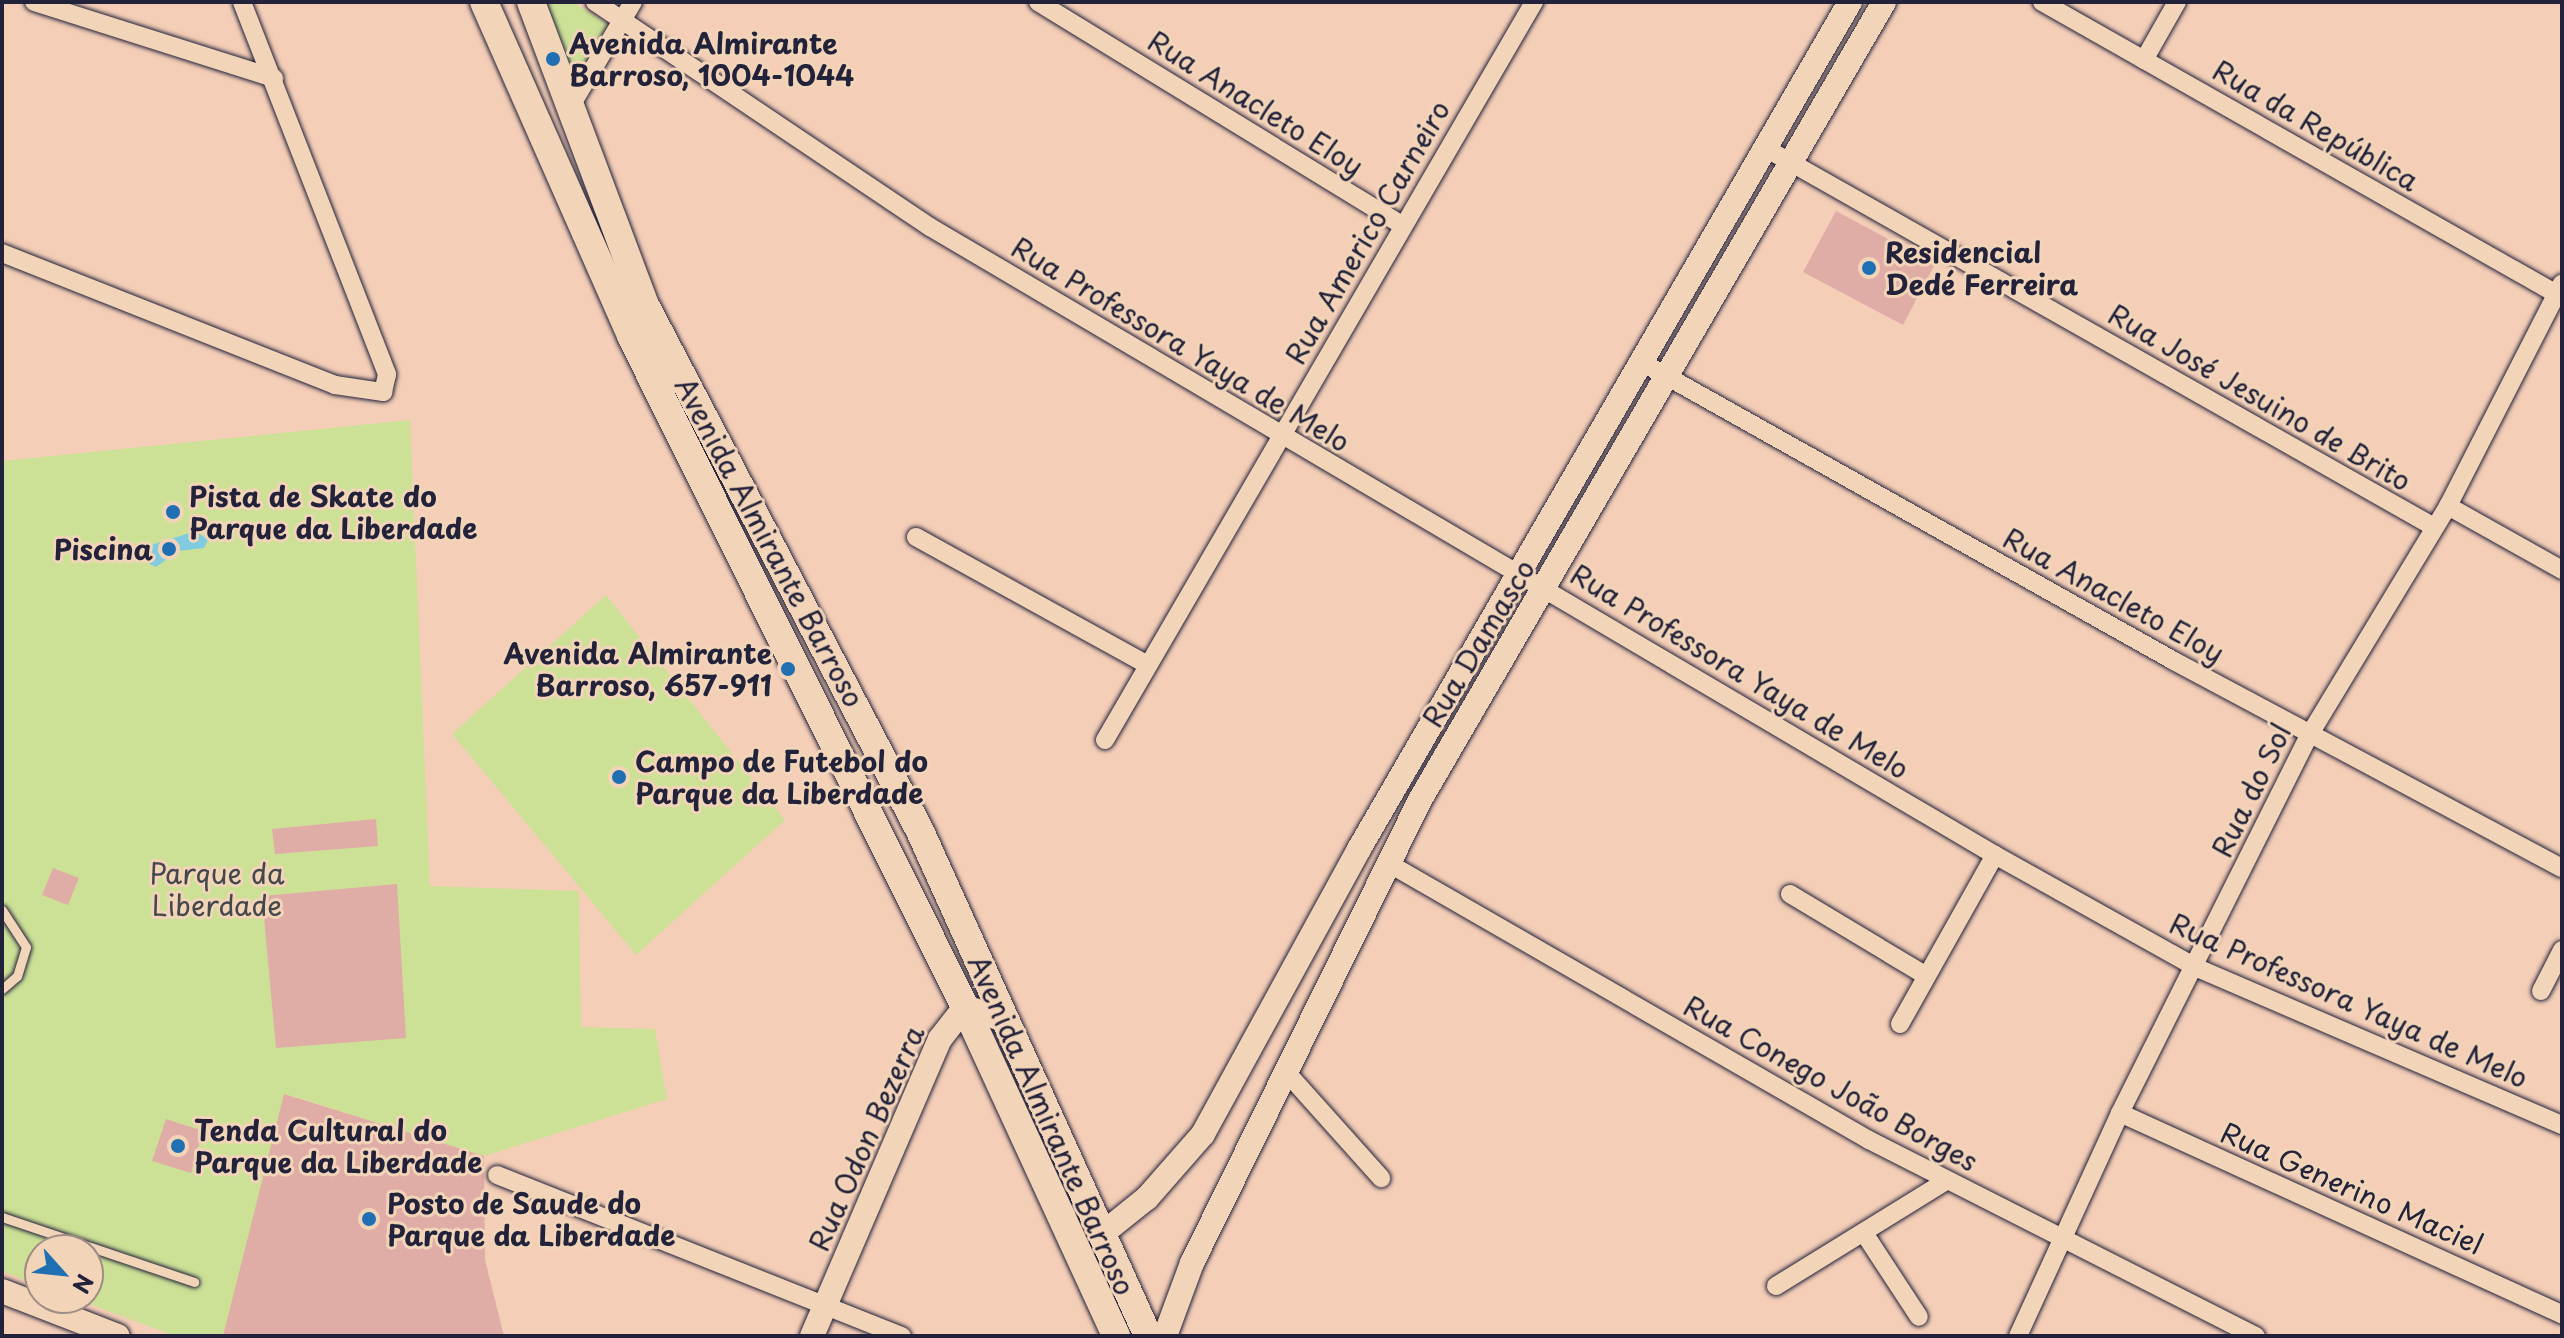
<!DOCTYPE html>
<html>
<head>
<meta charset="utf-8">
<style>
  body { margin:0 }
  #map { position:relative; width:2564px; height:1338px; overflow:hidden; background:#f4ceb7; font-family:"Playpen Sans",sans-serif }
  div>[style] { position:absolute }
  .green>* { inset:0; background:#cde196 }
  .water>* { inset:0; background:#80cbe0 }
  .building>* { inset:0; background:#e0aca6 }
  .roads { filter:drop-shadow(0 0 2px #22223b) drop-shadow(0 0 2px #22223b) }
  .lane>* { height:9px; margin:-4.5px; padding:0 4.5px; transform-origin:4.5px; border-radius:4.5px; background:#f2d4b8 }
  .street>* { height:18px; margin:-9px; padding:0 9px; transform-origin:9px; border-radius:9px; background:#f2d4b8 }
  .secondary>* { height:24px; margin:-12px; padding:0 12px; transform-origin:12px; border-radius:12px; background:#f2d4b8 }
  .primary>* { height:28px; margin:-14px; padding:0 14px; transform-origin:14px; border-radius:14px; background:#f2d4b8 }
  .dots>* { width:22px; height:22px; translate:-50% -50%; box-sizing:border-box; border:4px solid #f2d4b8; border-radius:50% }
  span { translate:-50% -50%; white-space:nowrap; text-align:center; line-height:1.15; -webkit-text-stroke:6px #f2d4b8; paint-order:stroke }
  .poi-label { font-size:28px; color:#22223b; font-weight:700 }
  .left { translate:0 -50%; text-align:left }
  .right { translate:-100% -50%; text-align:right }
  .street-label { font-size:28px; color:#22223b }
  .park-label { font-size:28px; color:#44484d }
  .frame { position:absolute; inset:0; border:4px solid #22223b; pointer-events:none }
  .north { position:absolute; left:24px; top:1234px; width:80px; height:80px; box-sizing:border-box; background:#f2d4b8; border:2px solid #9f8d86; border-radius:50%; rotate:117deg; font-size:22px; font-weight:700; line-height:32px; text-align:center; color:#22223b }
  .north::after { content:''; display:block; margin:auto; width:28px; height:36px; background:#1f6fb2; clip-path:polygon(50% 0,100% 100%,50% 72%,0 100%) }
</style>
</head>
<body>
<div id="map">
  <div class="green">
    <i style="clip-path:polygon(541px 2px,573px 2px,608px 24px,572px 86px)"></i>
    <i style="clip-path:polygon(410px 420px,430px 886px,579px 891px,581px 1027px,655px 1029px,667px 1099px,484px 1156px,285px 1094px,223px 1336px,175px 1336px,73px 1298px,88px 1298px,88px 1250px,40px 1250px,40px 1286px,2px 1271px,2px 461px)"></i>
    <i style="clip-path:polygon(606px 595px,785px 820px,636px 955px,452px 734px)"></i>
  </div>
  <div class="water">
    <i style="clip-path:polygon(196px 531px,208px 540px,204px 548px,178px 551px,156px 567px,143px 561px,151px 545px)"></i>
  </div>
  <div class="building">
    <i style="clip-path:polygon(1836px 211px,1935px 264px,1903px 325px,1803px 272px)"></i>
    <i style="clip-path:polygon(376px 819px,378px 846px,275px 854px,272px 829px)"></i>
    <i style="clip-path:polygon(53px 868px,79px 878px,68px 905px,42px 895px)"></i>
    <i style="clip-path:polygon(397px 884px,406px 1038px,276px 1048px,262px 896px)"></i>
    <i style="clip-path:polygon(284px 1094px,484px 1156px,485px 1260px,504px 1336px,223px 1336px)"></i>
    <i style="clip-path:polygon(166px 1119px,203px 1131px,191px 1173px,152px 1161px)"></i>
  </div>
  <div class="roads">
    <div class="lane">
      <i style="left:2px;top:910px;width:44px;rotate:57deg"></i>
      <i style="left:26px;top:947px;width:30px;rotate:107deg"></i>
      <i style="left:17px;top:976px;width:20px;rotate:139deg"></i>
      <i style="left:2px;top:1217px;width:203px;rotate:18.7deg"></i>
    </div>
    <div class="street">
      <i style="left:34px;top:2px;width:252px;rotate:17.6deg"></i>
      <i style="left:595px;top:2px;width:404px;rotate:33.9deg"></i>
      <i style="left:930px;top:227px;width:1236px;rotate:30.53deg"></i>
      <i style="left:1995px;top:855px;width:229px;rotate:29.2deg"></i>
      <i style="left:2195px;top:967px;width:400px;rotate:23.3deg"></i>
      <i style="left:1038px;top:2px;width:428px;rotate:31.5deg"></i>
      <i style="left:2042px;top:2px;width:598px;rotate:29.57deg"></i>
      <i style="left:2144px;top:60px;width:67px;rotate:-60.4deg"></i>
      <i style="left:572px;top:104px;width:119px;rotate:-59.1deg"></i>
      <i style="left:1767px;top:149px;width:767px;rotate:29.54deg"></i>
      <i style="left:2px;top:253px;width:358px;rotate:21.6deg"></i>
      <i style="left:335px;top:385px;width:49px;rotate:8.3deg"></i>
      <i style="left:383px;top:392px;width:18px;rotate:-77deg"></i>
      <i style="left:387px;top:374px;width:399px;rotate:-111.3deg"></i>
      <i style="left:1643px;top:363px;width:609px;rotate:29.3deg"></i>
      <i style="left:2174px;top:661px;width:440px;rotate:28.1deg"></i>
      <i style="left:2448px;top:506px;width:131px;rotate:29.3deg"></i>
      <i style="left:916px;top:537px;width:265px;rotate:28.9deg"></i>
      <i style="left:1105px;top:740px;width:854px;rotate:-59.83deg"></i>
      <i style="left:1388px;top:863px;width:555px;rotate:29.94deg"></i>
      <i style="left:1869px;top:1140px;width:434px;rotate:26.9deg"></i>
      <i style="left:1790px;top:894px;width:155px;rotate:31deg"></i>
      <i style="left:2541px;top:991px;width:46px;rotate:-62.9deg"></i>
      <i style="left:1900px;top:1024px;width:194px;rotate:-60.7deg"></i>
      <i style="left:1288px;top:1074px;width:140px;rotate:48.2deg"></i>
      <i style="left:2120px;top:1113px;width:486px;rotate:24.5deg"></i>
      <i style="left:497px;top:1175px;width:436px;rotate:21.7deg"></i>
      <i style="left:1864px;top:1233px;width:100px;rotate:56.8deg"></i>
      <i style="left:1776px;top:1286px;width:200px;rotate:-31.7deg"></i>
      <i style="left:2018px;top:1336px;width:245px;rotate:-65.4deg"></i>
      <i style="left:2120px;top:1113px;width:424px;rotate:-63.4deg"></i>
      <i style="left:2310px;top:734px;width:267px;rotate:-58.8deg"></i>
      <i style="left:2448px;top:506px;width:250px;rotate:-62.9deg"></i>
    </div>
    <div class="secondary">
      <i style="left:1102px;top:1234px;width:58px;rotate:-38.7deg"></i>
      <i style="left:1147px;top:1198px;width:85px;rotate:-48.8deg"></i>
      <i style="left:1203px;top:1134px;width:325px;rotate:-61.3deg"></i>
      <i style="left:1359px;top:849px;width:979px;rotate:-59.9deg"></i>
      <i style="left:2px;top:1291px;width:124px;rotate:21.2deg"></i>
      <i style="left:812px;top:1336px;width:323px;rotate:-66.7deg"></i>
      <i style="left:940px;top:1039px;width:41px;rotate:-52deg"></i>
      <i style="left:965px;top:1007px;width:41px;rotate:18.4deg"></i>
      <i style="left:1165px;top:1336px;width:78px;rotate:-69.7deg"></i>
      <i style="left:1192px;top:1263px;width:516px;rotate:-63.78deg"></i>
      <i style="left:1420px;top:800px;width:923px;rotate:-59.82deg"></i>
    </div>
    <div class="primary">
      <i style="left:484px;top:2px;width:365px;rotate:66.2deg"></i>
      <i style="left:631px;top:336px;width:750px;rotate:63.54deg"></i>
      <i style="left:965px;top:1007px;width:362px;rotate:65.3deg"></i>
      <i style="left:531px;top:2px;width:322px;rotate:69.4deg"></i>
      <i style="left:644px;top:303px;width:596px;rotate:62.4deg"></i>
      <i style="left:920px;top:831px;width:554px;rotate:65.7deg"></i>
    </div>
  </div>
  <div class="dots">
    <i style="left:553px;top:59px;background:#1f6fb2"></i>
    <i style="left:1869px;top:268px;background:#1f6fb2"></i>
    <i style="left:173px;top:512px;background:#1f6fb2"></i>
    <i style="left:169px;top:549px;background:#1f6fb2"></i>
    <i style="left:788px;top:669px;background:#1f6fb2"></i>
    <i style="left:619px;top:777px;background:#1f6fb2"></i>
    <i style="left:178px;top:1146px;background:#1f6fb2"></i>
    <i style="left:369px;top:1219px;background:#1f6fb2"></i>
  </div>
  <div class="poi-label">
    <span class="left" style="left:569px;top:59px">Avenida Almirante<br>Barroso, 1004-1044</span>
    <span class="left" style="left:1885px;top:268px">Residencial<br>Dedé Ferreira</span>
    <span class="left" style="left:189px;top:512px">Pista de Skate do<br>Parque da Liberdade</span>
    <span class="right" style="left:153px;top:549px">Piscina</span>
    <span class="right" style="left:772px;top:669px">Avenida Almirante<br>Barroso, 657-911</span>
    <span class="left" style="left:635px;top:777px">Campo de Futebol do<br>Parque da Liberdade</span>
    <span class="left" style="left:194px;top:1146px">Tenda Cultural do<br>Parque da Liberdade</span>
    <span class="left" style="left:387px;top:1219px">Posto de Saude do<br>Parque da Liberdade</span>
  </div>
  <div class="street-label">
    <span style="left:1256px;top:103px;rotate:32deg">Rua Anacleto Eloy</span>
    <span style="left:2316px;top:125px;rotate:30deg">Rua da República</span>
    <span style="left:1367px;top:232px;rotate:-60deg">Rua Americo Carneiro</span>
    <span style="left:1181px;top:344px;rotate:31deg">Rua Professora Yaya de Melo</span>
    <span style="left:2260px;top:397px;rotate:30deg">Rua José Jesuino de Brito</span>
    <span style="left:770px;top:542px;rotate:62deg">Avenida Almirante Barroso</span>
    <span style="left:2114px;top:595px;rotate:29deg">Rua Anacleto Eloy</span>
    <span style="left:1478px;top:643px;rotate:-59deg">Rua Damasco</span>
    <span style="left:1740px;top:671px;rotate:31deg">Rua Professora Yaya de Melo</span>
    <span style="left:2251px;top:790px;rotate:-64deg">Rua do Sol</span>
    <span style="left:2349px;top:1000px;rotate:24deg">Rua Professora Yaya de Melo</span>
    <span style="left:1831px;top:1083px;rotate:29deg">Rua Conego João Borges</span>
    <span style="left:1052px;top:1125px;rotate:66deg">Avenida Almirante Barroso</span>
    <span style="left:866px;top:1138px;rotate:-66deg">Rua Odon Bezerra</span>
    <span style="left:2352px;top:1188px;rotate:24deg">Rua Generino Maciel</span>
  </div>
  <div class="park-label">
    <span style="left:217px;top:889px">Parque da<br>Liberdade</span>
  </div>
  <div class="frame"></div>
  <div class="north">N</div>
</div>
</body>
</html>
